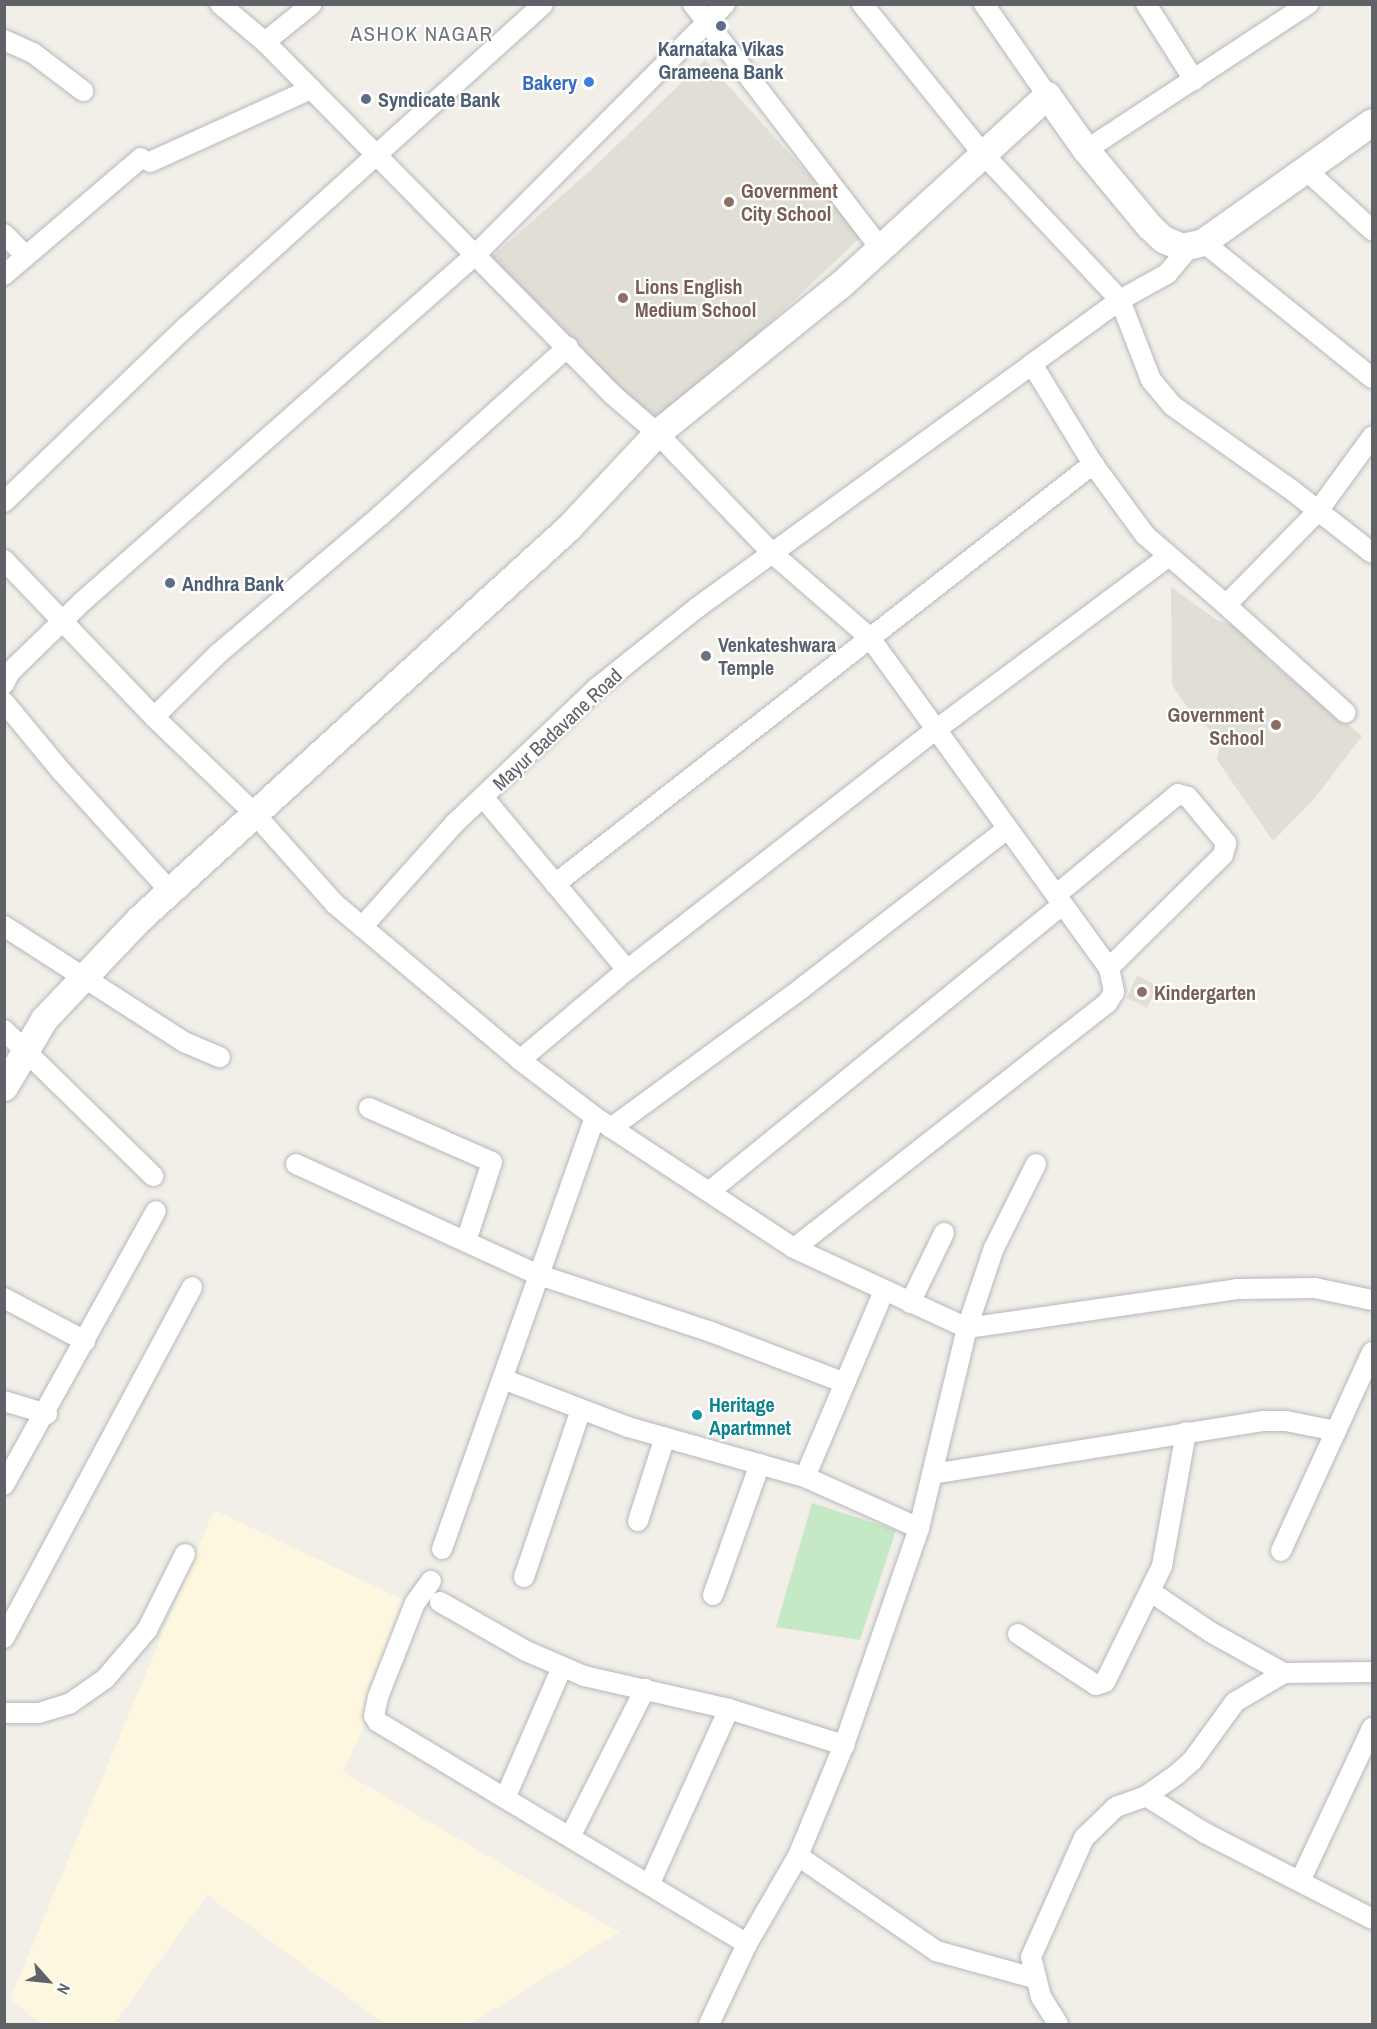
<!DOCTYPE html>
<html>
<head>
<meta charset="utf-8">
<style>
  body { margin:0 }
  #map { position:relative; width:1377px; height:2029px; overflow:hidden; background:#f1efe8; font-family:"Archivo Narrow",sans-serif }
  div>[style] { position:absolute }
  .commercial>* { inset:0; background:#fef7e0 }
  .education>* { inset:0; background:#e1ded6 }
  .green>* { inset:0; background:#c5e8c5 }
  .roads { filter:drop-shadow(0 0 2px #b5b8bc) drop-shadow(0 0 2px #b5b8bc) }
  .street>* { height:20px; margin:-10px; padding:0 10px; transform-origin:10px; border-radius:10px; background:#fff }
  .secondary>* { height:27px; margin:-13.5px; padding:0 13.5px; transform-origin:13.5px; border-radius:13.5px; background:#fff }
  .dots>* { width:16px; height:16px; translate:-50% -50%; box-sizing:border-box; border:3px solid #fff; border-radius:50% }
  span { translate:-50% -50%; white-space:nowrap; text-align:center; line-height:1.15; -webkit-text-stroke:4.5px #fff; paint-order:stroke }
  .service-label { font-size:20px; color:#4e5e75; font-weight:700 }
  .left { translate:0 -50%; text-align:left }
  .shop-label { font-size:20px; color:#366cbe; font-weight:700 }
  .right { translate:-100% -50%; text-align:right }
  .education-label { font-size:20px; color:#785e54; font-weight:700 }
  .worship-label { font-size:20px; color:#5b616d; font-weight:700 }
  .street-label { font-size:20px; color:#5f6368 }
  .culture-label { font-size:20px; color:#0d838f; font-weight:700 }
  .neighbourhood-label { font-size:21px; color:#70757a; letter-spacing:1.5px }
  .frame { position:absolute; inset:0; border:6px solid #5f6368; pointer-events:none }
  .north { position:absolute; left:18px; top:1951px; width:60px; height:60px; -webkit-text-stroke:4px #fff; paint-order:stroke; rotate:117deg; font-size:16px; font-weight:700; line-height:24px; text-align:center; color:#5f6368 }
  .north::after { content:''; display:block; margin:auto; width:21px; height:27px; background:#5f6368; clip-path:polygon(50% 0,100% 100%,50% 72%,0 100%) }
</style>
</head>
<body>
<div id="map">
  <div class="commercial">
    <i style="clip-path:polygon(214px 1510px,418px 1607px,343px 1772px,619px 1932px,470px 2024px,385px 2024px,207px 1895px,114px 2024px,42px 2024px,10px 1999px)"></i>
  </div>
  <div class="education">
    <i style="clip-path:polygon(705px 60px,863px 235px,754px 338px,654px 422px,490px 258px,592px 169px)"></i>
    <i style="clip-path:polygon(1171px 587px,1217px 620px,1259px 633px,1267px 659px,1362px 736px,1314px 799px,1273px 841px,1217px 760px,1221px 739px,1192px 714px,1172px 685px)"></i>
    <i style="clip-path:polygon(1137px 975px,1158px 986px,1147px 1008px,1127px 998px)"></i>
  </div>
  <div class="green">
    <i style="clip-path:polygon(812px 1503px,896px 1530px,860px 1640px,776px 1627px)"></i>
  </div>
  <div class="roads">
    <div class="street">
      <i style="left:220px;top:4px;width:59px;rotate:40.2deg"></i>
      <i style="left:265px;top:42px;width:496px;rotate:45.4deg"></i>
      <i style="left:613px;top:395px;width:58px;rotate:40.8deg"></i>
      <i style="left:657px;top:433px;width:166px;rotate:46.2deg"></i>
      <i style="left:772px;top:553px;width:130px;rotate:40.9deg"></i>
      <i style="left:870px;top:638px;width:407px;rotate:54.1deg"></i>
      <i style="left:1109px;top:968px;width:25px;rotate:78deg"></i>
      <i style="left:1114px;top:992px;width:13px;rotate:122deg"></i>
      <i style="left:1107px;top:1003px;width:397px;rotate:141.9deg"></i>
      <i style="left:693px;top:4px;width:307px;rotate:52.5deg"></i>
      <i style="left:862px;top:4px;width:193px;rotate:51.1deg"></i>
      <i style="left:983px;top:154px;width:200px;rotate:46.8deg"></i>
      <i style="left:1120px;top:300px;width:86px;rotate:68.8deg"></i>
      <i style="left:1151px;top:380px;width:34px;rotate:50deg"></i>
      <i style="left:1173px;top:406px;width:147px;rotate:35.3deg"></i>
      <i style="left:1293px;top:491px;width:100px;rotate:38.1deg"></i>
      <i style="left:984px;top:4px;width:111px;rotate:55.3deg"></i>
      <i style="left:1146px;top:4px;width:90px;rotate:57.7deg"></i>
      <i style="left:4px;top:40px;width:32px;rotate:24deg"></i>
      <i style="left:33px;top:53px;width:63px;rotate:37.2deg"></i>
      <i style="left:265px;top:42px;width:60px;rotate:-39deg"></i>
      <i style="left:1086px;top:150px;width:266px;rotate:-33.3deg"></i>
      <i style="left:150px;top:162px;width:177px;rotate:-24.4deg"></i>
      <i style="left:1305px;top:169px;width:91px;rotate:42.3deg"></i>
      <i style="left:4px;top:234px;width:30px;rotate:45deg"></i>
      <i style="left:1203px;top:242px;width:217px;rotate:38.8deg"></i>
      <i style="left:4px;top:275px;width:180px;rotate:-40.5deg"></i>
      <i style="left:1032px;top:364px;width:117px;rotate:58.6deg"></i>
      <i style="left:4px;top:502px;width:252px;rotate:-43.9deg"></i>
      <i style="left:186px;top:327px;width:481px;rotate:-42.1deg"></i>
      <i style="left:4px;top:560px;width:217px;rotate:46.3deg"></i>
      <i style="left:154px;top:717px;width:139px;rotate:43.8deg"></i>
      <i style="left:254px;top:813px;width:122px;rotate:48.3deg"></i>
      <i style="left:335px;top:904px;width:242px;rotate:40.1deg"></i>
      <i style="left:520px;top:1060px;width:94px;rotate:37.2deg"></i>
      <i style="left:595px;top:1117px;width:238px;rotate:33.4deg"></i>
      <i style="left:794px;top:1248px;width:191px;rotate:24.8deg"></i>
      <i style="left:967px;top:1328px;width:273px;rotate:-8.2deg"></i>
      <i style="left:1237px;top:1289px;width:78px;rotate:-0.7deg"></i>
      <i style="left:1315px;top:1288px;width:58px;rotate:11.9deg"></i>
      <i style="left:1226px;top:605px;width:161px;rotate:42deg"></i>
      <i style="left:4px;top:684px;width:13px;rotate:-63deg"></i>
      <i style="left:10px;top:672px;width:102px;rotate:-44.2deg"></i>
      <i style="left:83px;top:601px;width:521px;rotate:-41.42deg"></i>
      <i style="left:474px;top:256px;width:356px;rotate:-45.1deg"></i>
      <i style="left:4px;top:702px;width:91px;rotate:50.4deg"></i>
      <i style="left:62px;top:772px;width:161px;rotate:47.8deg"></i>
      <i style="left:154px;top:717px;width:91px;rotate:-44.6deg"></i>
      <i style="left:219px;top:653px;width:211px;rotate:-40.4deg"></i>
      <i style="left:380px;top:516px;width:253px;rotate:-42deg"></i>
      <i style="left:483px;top:797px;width:225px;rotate:50.2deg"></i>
      <i style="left:555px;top:884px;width:683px;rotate:-37.98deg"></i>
      <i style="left:1093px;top:464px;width:88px;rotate:53.8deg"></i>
      <i style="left:1145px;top:535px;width:107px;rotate:40.8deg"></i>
      <i style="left:1226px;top:605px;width:132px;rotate:-45.6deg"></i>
      <i style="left:1318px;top:511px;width:92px;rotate:-53.9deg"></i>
      <i style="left:1056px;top:895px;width:158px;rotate:-39.6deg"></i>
      <i style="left:1178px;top:794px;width:10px;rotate:17deg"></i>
      <i style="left:1188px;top:797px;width:60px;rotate:50.4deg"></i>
      <i style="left:1226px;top:843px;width:12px;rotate:104deg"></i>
      <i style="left:1223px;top:855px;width:161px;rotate:135.3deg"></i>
      <i style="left:4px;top:926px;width:214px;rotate:32.8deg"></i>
      <i style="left:184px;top:1042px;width:39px;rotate:23deg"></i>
      <i style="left:362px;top:927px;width:140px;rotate:-48.2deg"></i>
      <i style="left:455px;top:823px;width:197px;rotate:-43.6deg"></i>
      <i style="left:598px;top:687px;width:128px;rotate:-38.7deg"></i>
      <i style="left:698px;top:607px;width:413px;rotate:-36deg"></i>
      <i style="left:1032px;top:364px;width:109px;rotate:-36deg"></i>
      <i style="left:1120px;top:300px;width:54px;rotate:-29deg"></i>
      <i style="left:1167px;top:274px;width:38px;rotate:-50deg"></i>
      <i style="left:4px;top:1030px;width:209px;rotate:44.4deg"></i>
      <i style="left:520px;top:1060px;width:140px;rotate:-40.1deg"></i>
      <i style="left:627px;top:970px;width:393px;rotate:-37.9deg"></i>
      <i style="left:937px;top:729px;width:289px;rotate:-36.7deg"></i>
      <i style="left:369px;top:1108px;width:134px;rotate:23.7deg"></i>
      <i style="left:492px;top:1162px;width:83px;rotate:108.2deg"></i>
      <i style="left:611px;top:1128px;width:237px;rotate:-36.2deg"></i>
      <i style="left:802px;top:988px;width:258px;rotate:-37.8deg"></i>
      <i style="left:296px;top:1164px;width:267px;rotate:24.6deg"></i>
      <i style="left:539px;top:1275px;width:181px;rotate:18.3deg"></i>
      <i style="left:711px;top:1332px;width:143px;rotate:20.8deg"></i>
      <i style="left:710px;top:1191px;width:454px;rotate:-39.1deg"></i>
      <i style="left:4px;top:1298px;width:92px;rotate:28deg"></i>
      <i style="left:910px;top:1303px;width:78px;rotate:-64.1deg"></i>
      <i style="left:503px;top:1379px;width:134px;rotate:21deg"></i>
      <i style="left:628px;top:1427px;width:184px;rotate:15.8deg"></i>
      <i style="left:805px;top:1477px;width:125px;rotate:24.1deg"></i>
      <i style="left:4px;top:1401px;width:45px;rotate:16.8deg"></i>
      <i style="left:932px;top:1474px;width:336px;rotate:-9.1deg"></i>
      <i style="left:1264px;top:1421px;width:22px"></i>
      <i style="left:1286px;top:1421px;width:51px;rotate:11.3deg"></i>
      <i style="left:805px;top:1477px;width:202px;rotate:-67deg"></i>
      <i style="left:4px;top:1485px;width:313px;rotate:-61deg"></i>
      <i style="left:638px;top:1521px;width:88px;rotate:-72.2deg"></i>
      <i style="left:442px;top:1549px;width:458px;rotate:-70.5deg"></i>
      <i style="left:1281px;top:1551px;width:219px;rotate:-65.4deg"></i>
      <i style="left:524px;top:1577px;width:176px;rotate:-71.2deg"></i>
      <i style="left:431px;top:1581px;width:27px;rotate:126deg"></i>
      <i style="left:415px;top:1603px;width:101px;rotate:111.5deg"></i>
      <i style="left:378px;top:1697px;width:19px;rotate:102deg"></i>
      <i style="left:374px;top:1716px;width:7px;rotate:56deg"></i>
      <i style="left:378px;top:1722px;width:431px;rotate:31deg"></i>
      <i style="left:1151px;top:1592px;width:73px;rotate:33.9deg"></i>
      <i style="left:1212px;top:1633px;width:82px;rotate:29.1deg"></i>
      <i style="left:713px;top:1595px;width:139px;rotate:-70.3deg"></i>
      <i style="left:440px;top:1602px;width:99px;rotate:29.7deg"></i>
      <i style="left:526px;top:1651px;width:63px;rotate:23.3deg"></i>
      <i style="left:584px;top:1676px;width:149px;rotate:12.8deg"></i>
      <i style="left:729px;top:1709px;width:121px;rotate:17.4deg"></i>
      <i style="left:1018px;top:1634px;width:93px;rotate:33.2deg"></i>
      <i style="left:1096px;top:1685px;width:9px;rotate:-18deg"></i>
      <i style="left:1105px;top:1682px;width:129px;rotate:-63.8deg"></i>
      <i style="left:1162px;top:1566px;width:136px;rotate:-79.8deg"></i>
      <i style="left:4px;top:1638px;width:398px;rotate:-61.8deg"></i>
      <i style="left:4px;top:1713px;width:35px"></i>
      <i style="left:39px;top:1713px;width:31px;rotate:-17deg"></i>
      <i style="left:69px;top:1704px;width:44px;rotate:-34.8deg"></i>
      <i style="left:105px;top:1679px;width:65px;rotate:-49.4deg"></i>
      <i style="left:147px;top:1630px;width:85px;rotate:-63.4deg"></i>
      <i style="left:506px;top:1796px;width:141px;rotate:-66.5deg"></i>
      <i style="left:1146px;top:1796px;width:70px;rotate:32.1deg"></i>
      <i style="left:1205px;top:1833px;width:188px;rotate:27.2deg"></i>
      <i style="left:571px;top:1835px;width:164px;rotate:-63.1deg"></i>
      <i style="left:798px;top:1856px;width:168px;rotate:34.5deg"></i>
      <i style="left:936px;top:1951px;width:102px;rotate:15.4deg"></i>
      <i style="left:1301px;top:1879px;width:167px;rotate:-64.8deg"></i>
      <i style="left:650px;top:1883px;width:191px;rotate:-65.6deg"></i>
      <i style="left:709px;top:2024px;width:89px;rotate:-64.6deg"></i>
      <i style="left:747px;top:1944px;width:102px;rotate:-59.9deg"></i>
      <i style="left:798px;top:1856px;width:120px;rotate:-67.5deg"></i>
      <i style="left:844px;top:1745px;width:230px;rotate:-70.9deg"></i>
      <i style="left:919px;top:1528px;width:206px;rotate:-76.5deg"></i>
      <i style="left:967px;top:1328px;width:84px;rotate:-71.4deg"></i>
      <i style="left:994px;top:1248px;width:94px;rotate:-63.4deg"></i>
      <i style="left:1058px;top:2024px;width:32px;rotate:-122deg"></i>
      <i style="left:1041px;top:1997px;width:41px;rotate:-104deg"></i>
      <i style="left:1031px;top:1957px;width:130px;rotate:-66deg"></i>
      <i style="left:1084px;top:1838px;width:45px;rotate:-44.1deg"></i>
      <i style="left:1116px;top:1807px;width:32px;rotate:-20deg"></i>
      <i style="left:1146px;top:1796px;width:38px;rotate:-35deg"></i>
      <i style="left:1177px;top:1774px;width:20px;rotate:-41deg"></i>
      <i style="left:1192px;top:1761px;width:73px;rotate:-53.9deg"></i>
      <i style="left:1235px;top:1702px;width:57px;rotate:-30.6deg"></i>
      <i style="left:1284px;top:1673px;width:88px;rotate:-0.7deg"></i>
    </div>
    <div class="secondary">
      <i style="left:4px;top:1087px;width:79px;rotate:-59.5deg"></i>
      <i style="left:44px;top:1019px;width:139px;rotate:-46.5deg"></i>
      <i style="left:140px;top:918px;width:579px;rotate:-42.34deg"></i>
      <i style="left:568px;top:528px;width:130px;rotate:-46.9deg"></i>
      <i style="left:657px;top:433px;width:235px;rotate:-39deg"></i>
      <i style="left:840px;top:285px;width:281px;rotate:-42.5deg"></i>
      <i style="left:1047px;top:95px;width:67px;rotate:54.7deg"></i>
      <i style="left:1086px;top:150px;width:99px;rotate:50.3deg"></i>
      <i style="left:1149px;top:226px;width:19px;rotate:43deg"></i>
      <i style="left:1163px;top:239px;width:21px;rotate:23deg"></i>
      <i style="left:1182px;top:247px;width:22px;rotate:-13deg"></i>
      <i style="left:1203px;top:242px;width:207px;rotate:-35.4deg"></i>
    </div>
  </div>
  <div class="dots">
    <i style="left:721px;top:26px;background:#5c6f8a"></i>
    <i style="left:589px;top:82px;background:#3f7fe0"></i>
    <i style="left:366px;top:99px;background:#5c6f8a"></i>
    <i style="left:729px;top:202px;background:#8d6e63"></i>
    <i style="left:623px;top:298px;background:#8d6e63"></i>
    <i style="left:170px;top:583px;background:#5c6f8a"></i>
    <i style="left:706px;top:656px;background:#6b7280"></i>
    <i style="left:1276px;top:725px;background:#8d6e63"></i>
    <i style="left:1142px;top:992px;background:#8d6e63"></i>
    <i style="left:697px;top:1415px;background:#0f9aa8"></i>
  </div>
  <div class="service-label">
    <span style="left:721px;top:60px">Karnataka Vikas<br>Grameena Bank</span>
    <span class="left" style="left:378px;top:99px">Syndicate Bank</span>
    <span class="left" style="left:182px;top:583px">Andhra Bank</span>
  </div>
  <div class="shop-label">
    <span class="right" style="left:577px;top:82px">Bakery</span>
  </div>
  <div class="education-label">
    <span class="left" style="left:741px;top:202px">Government<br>City School</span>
    <span class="left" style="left:635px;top:298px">Lions English<br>Medium School</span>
    <span class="right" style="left:1264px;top:726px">Government<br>School</span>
    <span class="left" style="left:1154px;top:992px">Kindergarten</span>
  </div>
  <div class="worship-label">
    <span class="left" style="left:718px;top:656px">Venkateshwara<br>Temple</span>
  </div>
  <div class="street-label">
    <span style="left:557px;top:729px;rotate:-43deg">Mayur Badavane Road</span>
  </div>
  <div class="culture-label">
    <span class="left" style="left:709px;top:1416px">Heritage<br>Apartmnet</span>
  </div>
  <div class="neighbourhood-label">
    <span style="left:422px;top:34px">ASHOK NAGAR</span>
  </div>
  <div class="frame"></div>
  <div class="north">N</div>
</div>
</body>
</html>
